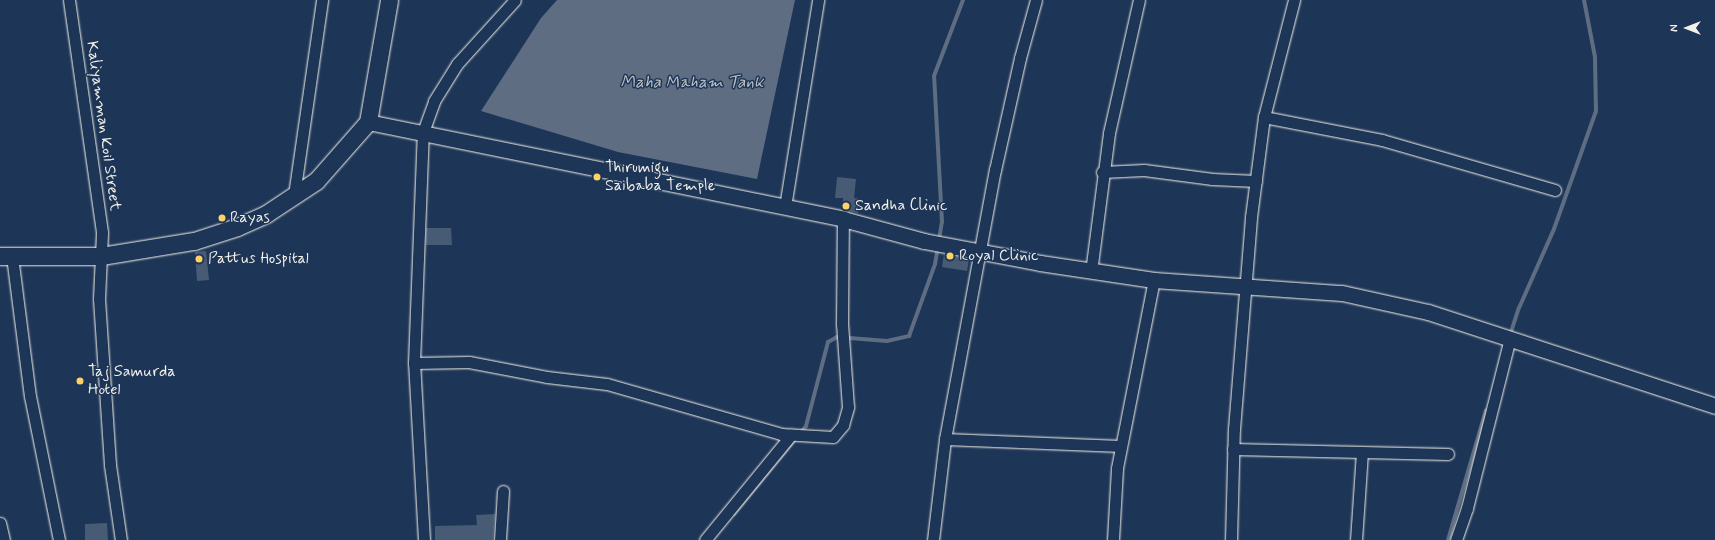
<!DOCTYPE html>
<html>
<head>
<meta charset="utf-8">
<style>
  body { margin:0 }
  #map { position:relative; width:1715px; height:540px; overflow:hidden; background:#1d3557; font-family:Mynerve,sans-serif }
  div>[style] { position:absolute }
  .water>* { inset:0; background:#5e6d82 }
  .stream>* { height:4px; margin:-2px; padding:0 2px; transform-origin:2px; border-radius:2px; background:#5e6d82 }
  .building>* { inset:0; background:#485b74 }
  .roads { filter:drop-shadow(0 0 1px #f4f1e8) drop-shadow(0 0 1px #f4f1e8) }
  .street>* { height:11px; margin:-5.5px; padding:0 5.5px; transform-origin:5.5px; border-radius:5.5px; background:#1d3557 }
  .secondary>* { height:15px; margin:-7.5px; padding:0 7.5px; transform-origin:7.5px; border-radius:7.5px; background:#1d3557 }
  .primary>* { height:17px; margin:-8.5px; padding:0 8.5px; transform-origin:8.5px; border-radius:8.5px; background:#1d3557 }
  .dots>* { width:11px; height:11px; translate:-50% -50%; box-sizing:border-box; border:2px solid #1d3557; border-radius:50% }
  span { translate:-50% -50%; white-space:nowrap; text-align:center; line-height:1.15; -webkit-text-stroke:3px #1d3557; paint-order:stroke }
  .street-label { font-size:16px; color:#f4f1e8 }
  .poi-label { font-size:16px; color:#f4f1e8 }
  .left { translate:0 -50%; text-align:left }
  .water-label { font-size:17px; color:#c0c3c4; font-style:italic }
  .north { position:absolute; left:1667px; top:8px; width:40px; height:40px; -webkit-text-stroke:3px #1d3557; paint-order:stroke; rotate:270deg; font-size:11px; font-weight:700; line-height:16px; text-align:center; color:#f4f1e8 }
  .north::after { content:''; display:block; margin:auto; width:14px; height:18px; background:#f4f1e8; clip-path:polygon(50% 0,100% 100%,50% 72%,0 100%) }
</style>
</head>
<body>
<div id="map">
  <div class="water">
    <i style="clip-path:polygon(557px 0,795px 0,757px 179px,618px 152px,481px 111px,541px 18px)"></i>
  </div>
  <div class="stream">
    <i style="left:939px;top:240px;width:18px;rotate:-81deg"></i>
    <i style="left:942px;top:222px;width:146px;rotate:-93.1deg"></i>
    <i style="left:934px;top:76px;width:81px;rotate:-69.1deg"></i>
    <i style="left:1510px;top:335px;width:28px;rotate:-72deg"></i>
    <i style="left:1519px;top:308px;width:86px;rotate:-66.1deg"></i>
    <i style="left:1554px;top:229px;width:125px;rotate:-70.4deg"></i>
    <i style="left:1596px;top:111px;width:54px;rotate:-91.1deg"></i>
    <i style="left:1595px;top:57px;width:58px;rotate:-100.9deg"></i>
    <i style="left:734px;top:514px;width:114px;rotate:-50.7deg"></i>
    <i style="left:806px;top:426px;width:87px;rotate:-75.3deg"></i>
    <i style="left:828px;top:342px;width:10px;rotate:-29deg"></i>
    <i style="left:837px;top:337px;width:50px;rotate:4.6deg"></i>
    <i style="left:887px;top:341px;width:23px;rotate:-13deg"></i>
    <i style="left:909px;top:336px;width:77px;rotate:-70.1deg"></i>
    <i style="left:935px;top:264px;width:17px;rotate:-80deg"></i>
    <i style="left:1448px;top:540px;width:135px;rotate:-73.7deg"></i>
  </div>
  <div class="building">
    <i style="clip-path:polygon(837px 177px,856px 179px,854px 198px,860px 199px,858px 213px,842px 210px,843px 198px,835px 198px)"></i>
    <i style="clip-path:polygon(426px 228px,451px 228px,452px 245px,426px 245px)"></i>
    <i style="clip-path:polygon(206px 251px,209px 280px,197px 281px,195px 252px)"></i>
    <i style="clip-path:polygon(944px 254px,969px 259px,967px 271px,942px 267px)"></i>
    <i style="clip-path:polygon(495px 514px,493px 540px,435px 540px,435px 526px,477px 525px,476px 515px)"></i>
    <i style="clip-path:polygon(107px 523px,108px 540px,85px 540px,85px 524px)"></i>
  </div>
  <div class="roads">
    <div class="street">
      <i style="left:69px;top:0;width:235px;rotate:81.9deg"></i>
      <i style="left:102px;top:233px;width:66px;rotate:92.6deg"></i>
      <i style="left:99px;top:299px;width:166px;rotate:86.2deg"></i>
      <i style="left:110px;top:465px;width:76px;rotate:81.7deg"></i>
      <i style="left:1264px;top:117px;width:120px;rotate:11deg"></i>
      <i style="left:1382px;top:140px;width:180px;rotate:16.1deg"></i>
      <i style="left:1102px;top:172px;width:42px;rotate:-2.7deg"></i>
      <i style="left:1144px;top:170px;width:69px;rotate:7.5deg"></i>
      <i style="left:1212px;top:179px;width:44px;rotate:2.6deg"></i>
      <i style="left:294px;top:195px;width:197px;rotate:-81.8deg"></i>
      <i style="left:785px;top:207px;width:210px;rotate:-80.9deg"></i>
      <i style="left:12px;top:256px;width:141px;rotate:82.7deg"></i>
      <i style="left:30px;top:396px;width:147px;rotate:78.6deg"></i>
      <i style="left:1091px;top:272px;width:140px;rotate:-82.6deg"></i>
      <i style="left:1109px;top:133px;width:136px;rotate:-77.3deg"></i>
      <i style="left:414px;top:363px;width:55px;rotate:-1deg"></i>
      <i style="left:469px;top:362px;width:79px;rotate:10.9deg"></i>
      <i style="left:547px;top:377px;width:60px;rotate:6.7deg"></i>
      <i style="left:607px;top:384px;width:181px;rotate:16deg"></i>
      <i style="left:781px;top:434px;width:52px;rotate:3.3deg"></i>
      <i style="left:833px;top:437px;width:16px;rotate:-50deg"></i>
      <i style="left:843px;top:425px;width:19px;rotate:-74deg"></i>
      <i style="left:848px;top:407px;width:83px;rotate:-94.1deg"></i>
      <i style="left:842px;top:324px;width:105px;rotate:-89.5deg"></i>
      <i style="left:945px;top:439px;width:176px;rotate:2.3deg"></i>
      <i style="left:1233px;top:449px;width:215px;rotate:1.3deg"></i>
      <i style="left:0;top:523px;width:17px;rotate:77deg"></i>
      <i style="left:424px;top:540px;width:177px;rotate:-93.2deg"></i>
      <i style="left:414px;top:363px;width:231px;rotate:-87.8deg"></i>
      <i style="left:423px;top:132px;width:33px;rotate:-70deg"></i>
      <i style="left:434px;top:101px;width:44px;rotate:-58.1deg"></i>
      <i style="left:457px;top:64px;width:86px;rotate:-47.8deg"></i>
      <i style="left:500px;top:540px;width:49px;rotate:-86.5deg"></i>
      <i style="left:705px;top:540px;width:136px;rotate:-50.7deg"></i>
      <i style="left:933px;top:540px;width:102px;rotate:-83.2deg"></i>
      <i style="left:945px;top:439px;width:274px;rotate:-79.5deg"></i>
      <i style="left:995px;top:170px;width:115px;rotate:-77.4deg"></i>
      <i style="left:1020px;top:58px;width:60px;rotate:-74.6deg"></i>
      <i style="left:1113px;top:540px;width:72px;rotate:-86.8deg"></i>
      <i style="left:1117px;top:468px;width:192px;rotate:-78.9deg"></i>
      <i style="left:1231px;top:540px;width:111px;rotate:-88.5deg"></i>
      <i style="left:1234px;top:429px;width:213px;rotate:-85.4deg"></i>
      <i style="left:1251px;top:217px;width:101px;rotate:-82.6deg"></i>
      <i style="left:1264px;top:117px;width:121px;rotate:-75.6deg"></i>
      <i style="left:1356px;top:540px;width:88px;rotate:-86.1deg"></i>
      <i style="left:1456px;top:540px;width:34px;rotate:-71deg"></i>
      <i style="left:1467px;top:508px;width:175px;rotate:-75.8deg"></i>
    </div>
    <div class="secondary">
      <i style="left:368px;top:122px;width:485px;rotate:11.5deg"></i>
      <i style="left:843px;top:219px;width:84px;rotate:15.2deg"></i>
      <i style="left:924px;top:241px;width:118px;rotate:10.7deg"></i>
      <i style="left:1040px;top:263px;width:115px;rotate:8.5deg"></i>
      <i style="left:1154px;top:280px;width:188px;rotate:4deg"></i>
      <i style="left:1342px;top:293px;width:88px;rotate:12.5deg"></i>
      <i style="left:1428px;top:312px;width:302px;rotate:18.1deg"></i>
    </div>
    <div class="primary">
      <i style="left:0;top:256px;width:101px"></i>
      <i style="left:101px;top:256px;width:94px;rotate:-9.2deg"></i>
      <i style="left:194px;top:241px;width:45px;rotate:-18deg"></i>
      <i style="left:237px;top:227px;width:32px;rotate:-24deg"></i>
      <i style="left:266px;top:214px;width:60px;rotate:-33.4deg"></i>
      <i style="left:316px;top:181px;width:79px;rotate:-48.6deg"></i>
      <i style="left:368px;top:122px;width:124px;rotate:-80.2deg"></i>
    </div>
  </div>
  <div class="dots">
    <i style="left:597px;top:177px;background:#ffd166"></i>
    <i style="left:846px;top:206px;background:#ffd166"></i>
    <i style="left:222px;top:218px;background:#ffd166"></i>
    <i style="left:950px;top:256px;background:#ffd166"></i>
    <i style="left:199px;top:259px;background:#ffd166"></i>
    <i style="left:80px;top:381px;background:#ffd166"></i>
  </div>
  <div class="street-label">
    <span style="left:103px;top:126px;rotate:82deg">Kaliyamman Koil Street</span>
  </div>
  <div class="poi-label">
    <span class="left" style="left:605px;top:177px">Thirumigu<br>Saibaba Temple</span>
    <span class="left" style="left:855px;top:206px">Sandha Clinic</span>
    <span class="left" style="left:230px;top:218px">Rayas</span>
    <span class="left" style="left:959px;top:256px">Royal Clinic</span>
    <span class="left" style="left:208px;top:259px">Pattus Hospital</span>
    <span class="left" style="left:88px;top:381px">Taj Samurda<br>Hotel</span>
  </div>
  <div class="water-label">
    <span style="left:692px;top:83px">Maha Maham Tank</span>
  </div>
  <div class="north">N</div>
</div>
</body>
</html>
